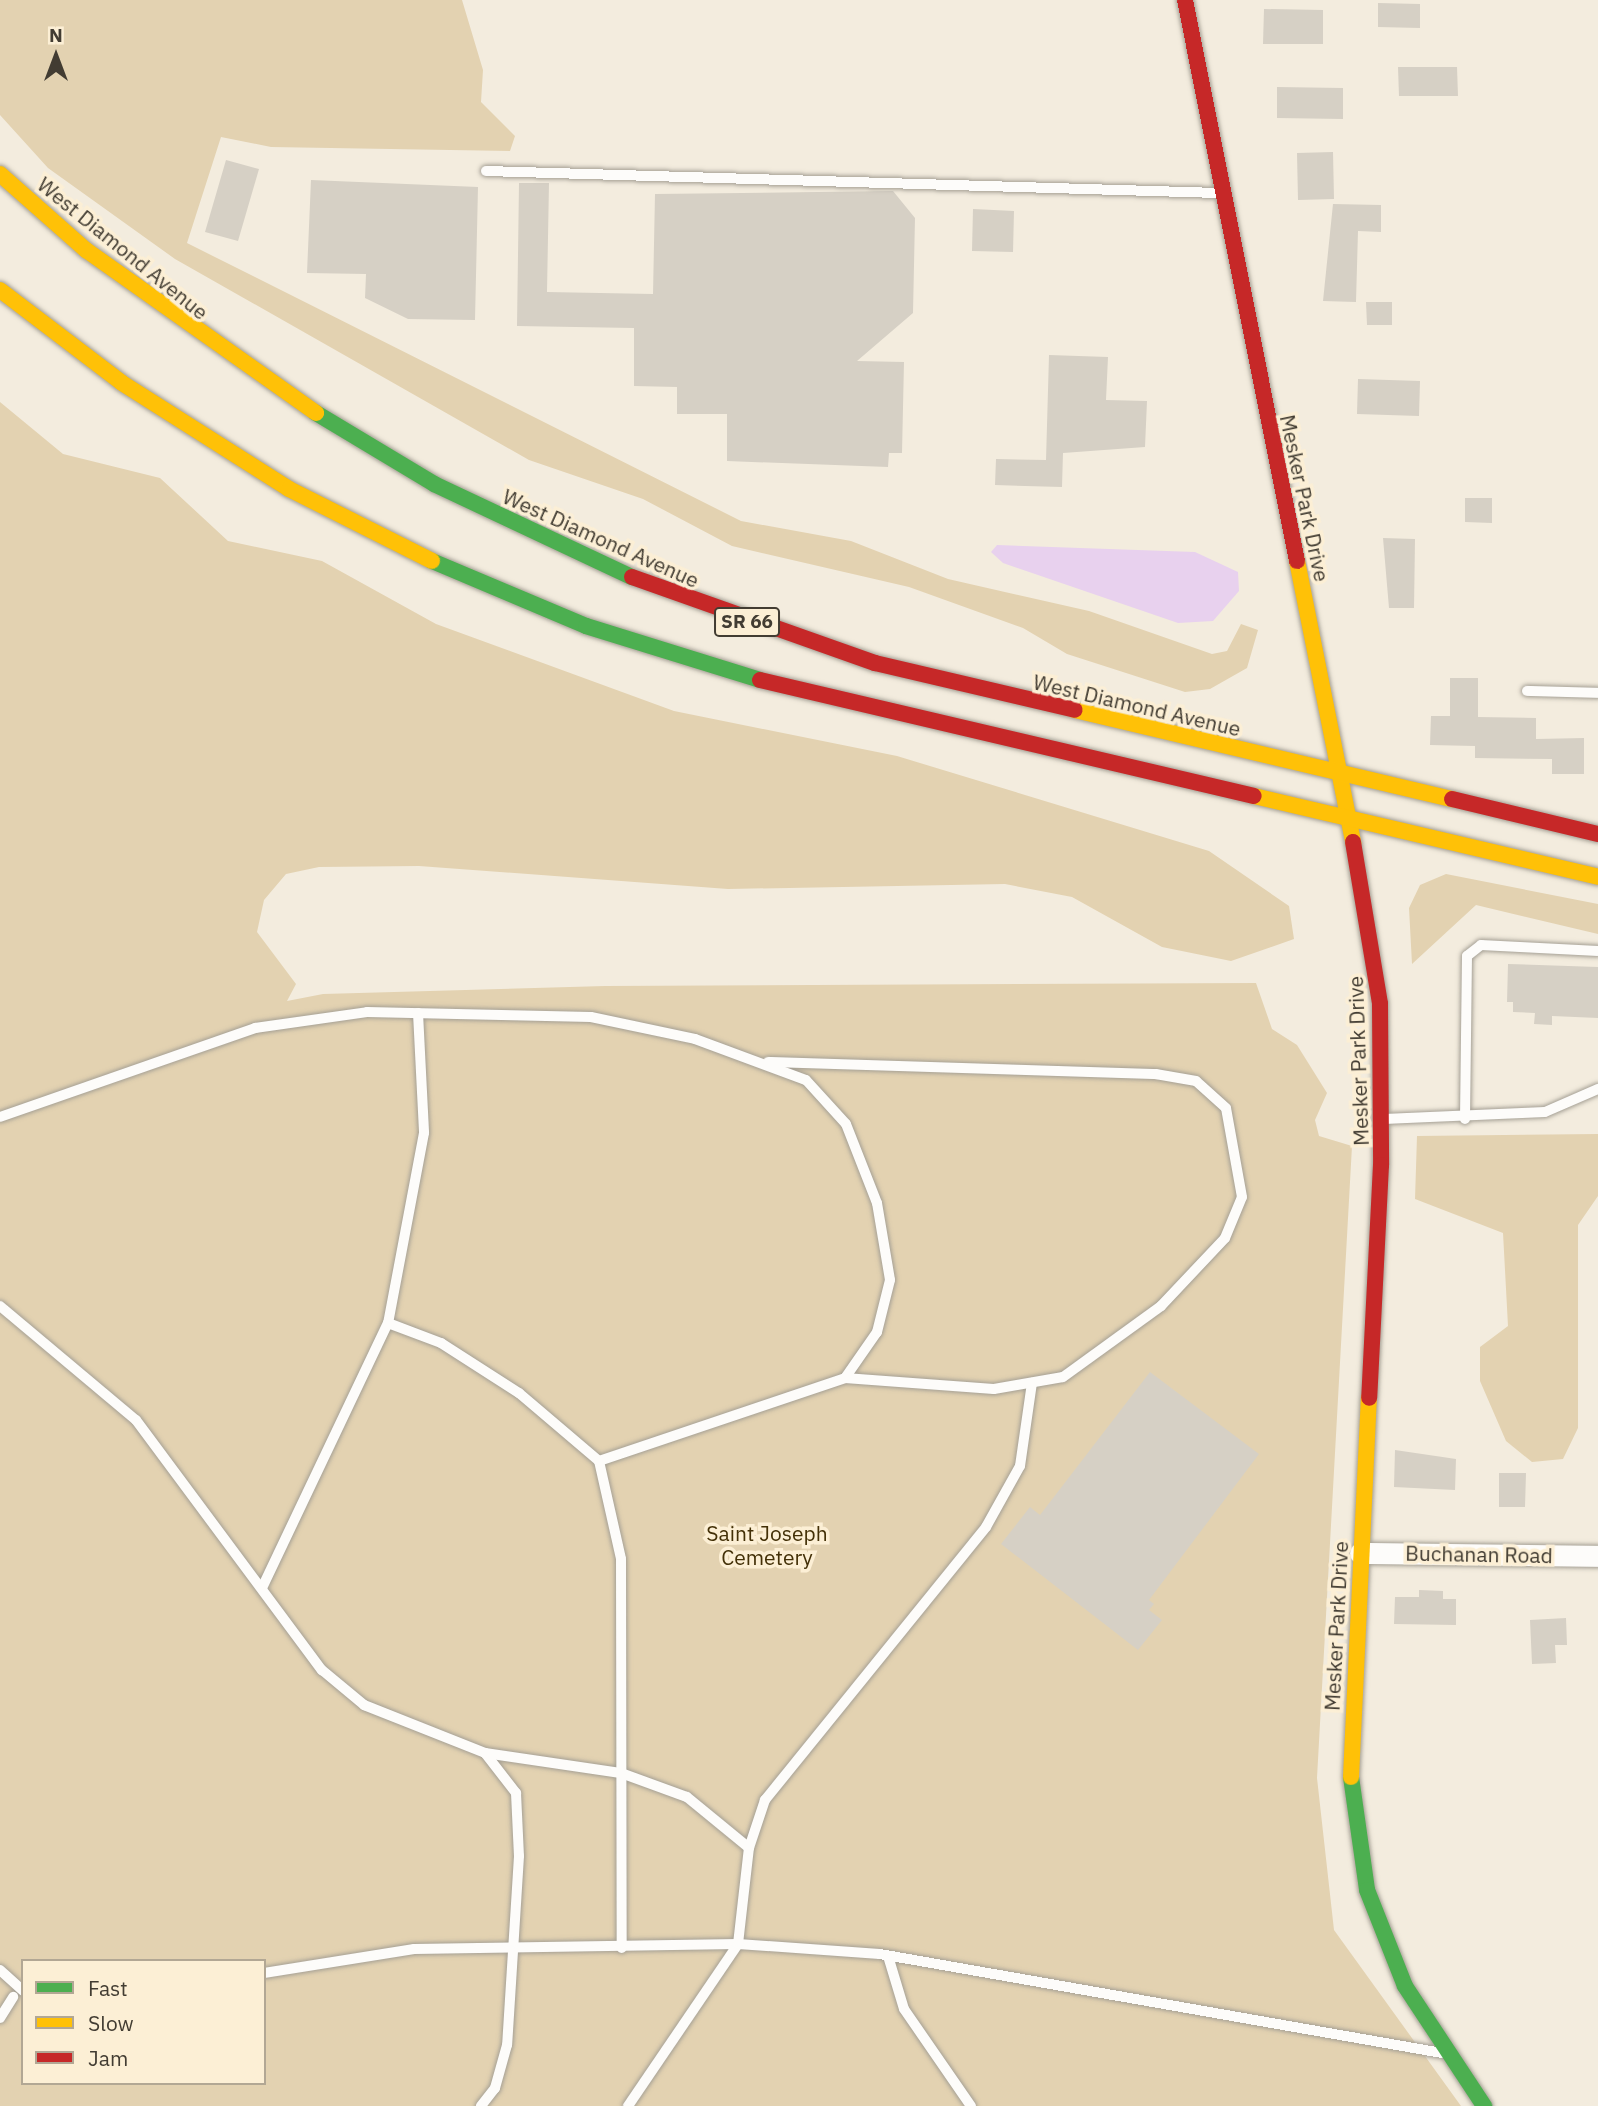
<!DOCTYPE html>
<html>
<head>
<meta charset="utf-8">
<style>
  body { margin:0 }
  #map { position:relative; width:1598px; height:2106px; overflow:hidden; background:#f3ecde; font-family:"IBM Plex Sans",sans-serif }
  div>[style] { position:absolute }
  .green>* { inset:0; background:#e3d2b1 }
  .water>* { inset:0; background:#e8d1ee }
  .building>* { inset:0; background:#d6d0c5 }
  .roads { filter:drop-shadow(0 0 2px #a5a095) drop-shadow(0 0 2px #a5a095) }
  .lane>* { height:10px; margin:-5px; padding:0 5px; transform-origin:5px; border-radius:5px; background:#fdfcfa }
  .street>* { height:21px; margin:-10.5px; padding:0 10.5px; transform-origin:10.5px; border-radius:10.5px; background:#fdfcfa }
  .fast>* { height:16px; margin:-8px; padding:0 8px; transform-origin:8px; border-radius:8px; background:#4caf50 }
  .slow>* { height:16px; margin:-8px; padding:0 8px; transform-origin:8px; border-radius:8px; background:#ffc107 }
  .jam>* { height:16px; margin:-8px; padding:0 8px; transform-origin:8px; border-radius:8px; background:#c62828 }
  span { translate:-50% -50%; white-space:nowrap; text-align:center; line-height:1.15; -webkit-text-stroke:7px #fcefd5; paint-order:stroke }
  .shield-label span { padding:2px 5px; background:#fcefd5; border:2px solid; border-radius:5px; -webkit-text-stroke-width:0 }
  .shield-label { font-size:19px; color:#423c32; font-weight:700 }
  .street-label { font-size:21px; color:#423c32 }
  .park-label { font-size:21px; color:#433007 }
  .legend { position:absolute; left:21px; top:1959px; width:245px; height:126px; box-sizing:border-box; background:#fcefd5; border:2px solid #b2a794; margin:0; padding:9px 12px; list-style:none; font-size:21px; color:#423c32 }
  .legend li { display:flex; align-items:center; gap:14px; height:35px }
  .legend b { width:35px; border:2px solid #b2a794 }
  .north { position:absolute; left:21px; top:21px; width:70px; height:70px; -webkit-text-stroke:5px #fcefd5; paint-order:stroke; rotate:0deg; font-size:19px; font-weight:700; line-height:28px; text-align:center; color:#423c32 }
  .north::after { content:''; display:block; margin:auto; width:24px; height:32px; background:#423c32; clip-path:polygon(50% 0,100% 100%,50% 72%,0 100%) }
</style>
</head>
<body>
<div id="map">
  <div class="green">
    <i style="clip-path:polygon(0 0,462px 0,483px 70px,481px 102px,515px 136px,510px 151px,271px 147px,221px 137px,187px 243px,741px 521px,851px 541px,948px 579px,1089px 611px,1212px 654px,1227px 651px,1241px 624px,1258px 630px,1247px 668px,1210px 689px,1185px 692px,1067px 654px,1023px 628px,909px 587px,732px 546px,643px 499px,529px 460px,175px 259px,48px 168px,0 115px)"></i>
    <i style="clip-path:polygon(evenodd,0 402px,63px 454px,160px 478px,228px 541px,322px 561px,436px 624px,674px 711px,897px 756px,1209px 851px,1289px 906px,1294px 939px,1231px 961px,1162px 947px,1072px 897px,1005px 884px,728px 889px,419px 866px,319px 867px,286px 874px,264px 900px,257px 932px,296px 984px,287px 1001px,323px 994px,605px 986px,1256px 983px,1272px 1029px,1297px 1045px,1327px 1093px,1315px 1120px,1319px 1136px,1352px 1146px,1317px 1778px,1334px 1930px,1461px 2106px,0 2106px,0 402px,23px 1961px,264px 1961px,264px 2083px,23px 2083px,23px 1961px)"></i>
    <i style="clip-path:polygon(1446px 874px,1598px 904px,1598px 934px,1476px 905px,1412px 964px,1409px 908px,1420px 885px)"></i>
    <i style="clip-path:polygon(1598px 1134px,1598px 1196px,1578px 1225px,1578px 1428px,1563px 1459px,1532px 1462px,1506px 1441px,1480px 1381px,1480px 1347px,1508px 1326px,1503px 1233px,1415px 1199px,1417px 1136px)"></i>
  </div>
  <div class="water">
    <i style="clip-path:polygon(997px 545px,1195px 552px,1238px 572px,1239px 591px,1213px 621px,1178px 623px,1003px 563px,991px 552px)"></i>
  </div>
  <div class="building">
    <i style="clip-path:polygon(1378px 3px,1420px 4px,1420px 28px,1378px 27px)"></i>
    <i style="clip-path:polygon(1264px 9px,1323px 10px,1323px 44px,1263px 44px)"></i>
    <i style="clip-path:polygon(1398px 67px,1457px 67px,1458px 96px,1399px 96px)"></i>
    <i style="clip-path:polygon(1277px 87px,1343px 88px,1343px 119px,1277px 118px)"></i>
    <i style="clip-path:polygon(1333px 152px,1334px 199px,1298px 200px,1297px 153px)"></i>
    <i style="clip-path:polygon(226px 160px,259px 169px,238px 241px,205px 232px)"></i>
    <i style="clip-path:polygon(311px 180px,478px 187px,475px 320px,408px 319px,365px 298px,366px 274px,307px 273px)"></i>
    <i style="clip-path:polygon(519px 183px,549px 183px,547px 292px,653px 294px,655px 194px,893px 191px,915px 218px,913px 313px,857px 361px,904px 362px,902px 453px,889px 453px,888px 467px,727px 461px,727px 414px,677px 414px,677px 387px,634px 386px,634px 328px,517px 326px)"></i>
    <i style="clip-path:polygon(1333px 204px,1381px 205px,1381px 232px,1358px 231px,1356px 302px,1323px 301px)"></i>
    <i style="clip-path:polygon(973px 209px,1014px 211px,1013px 252px,972px 251px)"></i>
    <i style="clip-path:polygon(1366px 302px,1392px 302px,1392px 325px,1367px 325px)"></i>
    <i style="clip-path:polygon(1049px 355px,1108px 357px,1106px 400px,1147px 401px,1145px 447px,1063px 453px,1062px 487px,995px 485px,996px 459px,1046px 460px)"></i>
    <i style="clip-path:polygon(1358px 379px,1420px 381px,1419px 416px,1357px 414px)"></i>
    <i style="clip-path:polygon(1465px 498px,1492px 498px,1492px 523px,1465px 522px)"></i>
    <i style="clip-path:polygon(1383px 538px,1415px 539px,1414px 608px,1389px 608px)"></i>
    <i style="clip-path:polygon(1450px 678px,1478px 678px,1478px 717px,1536px 718px,1536px 739px,1584px 738px,1584px 774px,1552px 774px,1552px 759px,1475px 758px,1475px 746px,1430px 745px,1431px 716px,1450px 716px)"></i>
    <i style="clip-path:polygon(1508px 964px,1598px 967px,1598px 1018px,1552px 1016px,1552px 1025px,1534px 1024px,1535px 1013px,1513px 1012px,1513px 1002px,1507px 1002px)"></i>
    <i style="clip-path:polygon(1150px 1372px,1259px 1454px,1149px 1600px,1154px 1604px,1149px 1610px,1162px 1620px,1138px 1650px,1001px 1544px,1030px 1507px,1040px 1515px)"></i>
    <i style="clip-path:polygon(1395px 1450px,1456px 1459px,1455px 1490px,1394px 1487px)"></i>
    <i style="clip-path:polygon(1499px 1473px,1526px 1473px,1525px 1507px,1499px 1507px)"></i>
    <i style="clip-path:polygon(1419px 1590px,1443px 1591px,1443px 1599px,1456px 1599px,1456px 1625px,1394px 1624px,1395px 1597px,1419px 1597px)"></i>
    <i style="clip-path:polygon(1566px 1618px,1567px 1645px,1555px 1645px,1556px 1663px,1532px 1664px,1530px 1620px)"></i>
  </div>
  <div class="roads">
    <div class="lane">
      <i style="left:486px;top:171px;width:734px;rotate:1.72deg"></i>
      <i style="left:1527px;top:691px;width:71px;rotate:1.6deg"></i>
      <i style="left:418px;top:1013px;width:120px;rotate:87.1deg"></i>
      <i style="left:424px;top:1133px;width:193px;rotate:100.7deg"></i>
      <i style="left:388px;top:1323px;width:57px;rotate:20.7deg"></i>
      <i style="left:441px;top:1343px;width:93px;rotate:32.7deg"></i>
      <i style="left:519px;top:1393px;width:105px;rotate:40.4deg"></i>
      <i style="left:599px;top:1461px;width:260px;rotate:-18.6deg"></i>
      <i style="left:845px;top:1378px;width:149px;rotate:4.2deg"></i>
      <i style="left:994px;top:1389px;width:70px;rotate:-9.9deg"></i>
      <i style="left:1063px;top:1377px;width:121px;rotate:-35.9deg"></i>
      <i style="left:1161px;top:1306px;width:93px;rotate:-46.7deg"></i>
      <i style="left:1225px;top:1238px;width:44px;rotate:-67.5deg"></i>
      <i style="left:1242px;top:1197px;width:90px;rotate:-100.2deg"></i>
      <i style="left:1226px;top:1108px;width:40px;rotate:-138deg"></i>
      <i style="left:1196px;top:1081px;width:41px;rotate:-170.1deg"></i>
      <i style="left:1156px;top:1074px;width:388px;rotate:-178.2deg"></i>
      <i style="left:0;top:1117px;width:270px;rotate:-19.2deg"></i>
      <i style="left:255px;top:1028px;width:113px;rotate:-8.1deg"></i>
      <i style="left:367px;top:1012px;width:224px;rotate:1.3deg"></i>
      <i style="left:591px;top:1017px;width:106px;rotate:11.9deg"></i>
      <i style="left:695px;top:1039px;width:118px;rotate:20.3deg"></i>
      <i style="left:806px;top:1080px;width:59px;rotate:47.7deg"></i>
      <i style="left:846px;top:1124px;width:85px;rotate:68.6deg"></i>
      <i style="left:877px;top:1203px;width:78px;rotate:80.4deg"></i>
      <i style="left:890px;top:1280px;width:54px;rotate:104deg"></i>
      <i style="left:877px;top:1332px;width:56px;rotate:124.8deg"></i>
      <i style="left:1384px;top:1119px;width:161px;rotate:-2.5deg"></i>
      <i style="left:1545px;top:1112px;width:58px;rotate:-23.5deg"></i>
      <i style="left:1465px;top:1119px;width:163px;rotate:-89.3deg"></i>
      <i style="left:1467px;top:956px;width:18px;rotate:-38deg"></i>
      <i style="left:1481px;top:945px;width:117px;rotate:2.9deg"></i>
      <i style="left:0;top:1306px;width:177px;rotate:40deg"></i>
      <i style="left:136px;top:1420px;width:312px;rotate:53.4deg"></i>
      <i style="left:322px;top:1670px;width:55px;rotate:39.8deg"></i>
      <i style="left:364px;top:1705px;width:130px;rotate:21.6deg"></i>
      <i style="left:485px;top:1753px;width:51px;rotate:52.2deg"></i>
      <i style="left:516px;top:1793px;width:63px;rotate:87.3deg"></i>
      <i style="left:519px;top:1856px;width:189px;rotate:93.6deg"></i>
      <i style="left:507px;top:2045px;width:45px;rotate:105.6deg"></i>
      <i style="left:495px;top:2088px;width:23px;rotate:128deg"></i>
      <i style="left:599px;top:1461px;width:100px;rotate:77.3deg"></i>
      <i style="left:621px;top:1559px;width:389px;rotate:89.9deg"></i>
      <i style="left:262px;top:1588px;width:293px;rotate:-64.6deg"></i>
      <i style="left:485px;top:1753px;width:137px;rotate:8.4deg"></i>
      <i style="left:621px;top:1773px;width:70px;rotate:20deg"></i>
      <i style="left:687px;top:1797px;width:80px;rotate:39.4deg"></i>
      <i style="left:888px;top:1956px;width:55px;rotate:73.2deg"></i>
      <i style="left:904px;top:2009px;width:118px;rotate:55.4deg"></i>
      <i style="left:0;top:1970px;width:31px;rotate:42deg"></i>
      <i style="left:264px;top:1973px;width:152px;rotate:-9.1deg"></i>
      <i style="left:414px;top:1949px;width:324px;rotate:-0.9deg"></i>
      <i style="left:738px;top:1944px;width:142px;rotate:4deg"></i>
      <i style="left:880px;top:1954px;width:571px;rotate:9.99deg"></i>
      <i style="left:0;top:2018px;width:25px;rotate:-58deg"></i>
      <i style="left:628px;top:2106px;width:196px;rotate:-55.8deg"></i>
      <i style="left:738px;top:1944px;width:97px;rotate:-83.5deg"></i>
      <i style="left:749px;top:1848px;width:51px;rotate:-71.6deg"></i>
      <i style="left:765px;top:1800px;width:351px;rotate:-51deg"></i>
      <i style="left:986px;top:1527px;width:70px;rotate:-60.9deg"></i>
      <i style="left:1020px;top:1466px;width:84px;rotate:-81.8deg"></i>
    </div>
    <div class="street">
      <i style="left:1360px;top:1553px;width:238px;rotate:0.7deg"></i>
    </div>
    <div class="fast">
      <i style="left:316px;top:413px;width:138px;rotate:31deg"></i>
      <i style="left:434px;top:484px;width:219px;rotate:25.2deg"></i>
      <i style="left:432px;top:561px;width:167px;rotate:22.9deg"></i>
      <i style="left:586px;top:626px;width:182px;rotate:17.2deg"></i>
      <i style="left:1351px;top:1777px;width:114px;rotate:81.9deg"></i>
      <i style="left:1367px;top:1890px;width:103px;rotate:68.4deg"></i>
      <i style="left:1405px;top:1986px;width:144px;rotate:56.6deg"></i>
    </div>
    <div class="slow">
      <i style="left:0;top:174px;width:115px;rotate:41.5deg"></i>
      <i style="left:86px;top:250px;width:282px;rotate:35.3deg"></i>
      <i style="left:0;top:290px;width:153px;rotate:37.3deg"></i>
      <i style="left:122px;top:383px;width:198px;rotate:32.4deg"></i>
      <i style="left:289px;top:489px;width:160px;rotate:26.7deg"></i>
      <i style="left:1297px;top:561px;width:287px;rotate:78.7deg"></i>
      <i style="left:1075px;top:710px;width:387px;rotate:13.3deg"></i>
      <i style="left:1254px;top:796px;width:353px;rotate:13.2deg"></i>
      <i style="left:1351px;top:1777px;width:379px;rotate:-87.3deg"></i>
    </div>
    <div class="jam">
      <i style="left:1185px;top:0;width:572px;rotate:78.71deg"></i>
      <i style="left:632px;top:577px;width:258px;rotate:19.5deg"></i>
      <i style="left:875px;top:663px;width:205px;rotate:13.2deg"></i>
      <i style="left:760px;top:680px;width:507px;rotate:13.21deg"></i>
      <i style="left:1452px;top:799px;width:150px;rotate:13.5deg"></i>
      <i style="left:1353px;top:842px;width:164px;rotate:80.5deg"></i>
      <i style="left:1380px;top:1004px;width:161px;rotate:89.6deg"></i>
      <i style="left:1381px;top:1165px;width:233px;rotate:92.9deg"></i>
    </div>
  </div>
  <div class="shield-label">
    <span style="left:747px;top:622px">SR 66</span>
  </div>
  <div class="street-label">
    <span style="left:123px;top:248px;rotate:39deg">West Diamond Avenue</span>
    <span style="left:1305px;top:498px;rotate:78deg">Mesker Park Drive</span>
    <span style="left:601px;top:538px;rotate:24deg">West Diamond Avenue</span>
    <span style="left:1137px;top:705px;rotate:13deg">West Diamond Avenue</span>
    <span style="left:1358px;top:1061px;rotate:-92deg">Mesker Park Drive</span>
    <span style="left:1479px;top:1554px;rotate:1deg">Buchanan Road</span>
    <span style="left:1336px;top:1626px;rotate:-87deg">Mesker Park Drive</span>
  </div>
  <div class="park-label">
    <span style="left:767px;top:1545px">Saint Joseph<br>Cemetery</span>
  </div>
  <ul class="legend">
  <li><b style="height:9px;background:#4caf50"></b>Fast</li>
  <li><b style="height:9px;background:#ffc107"></b>Slow</li>
  <li><b style="height:9px;background:#c62828"></b>Jam</li>
  </ul>
  <div class="north">N</div>
</div>
</body>
</html>
